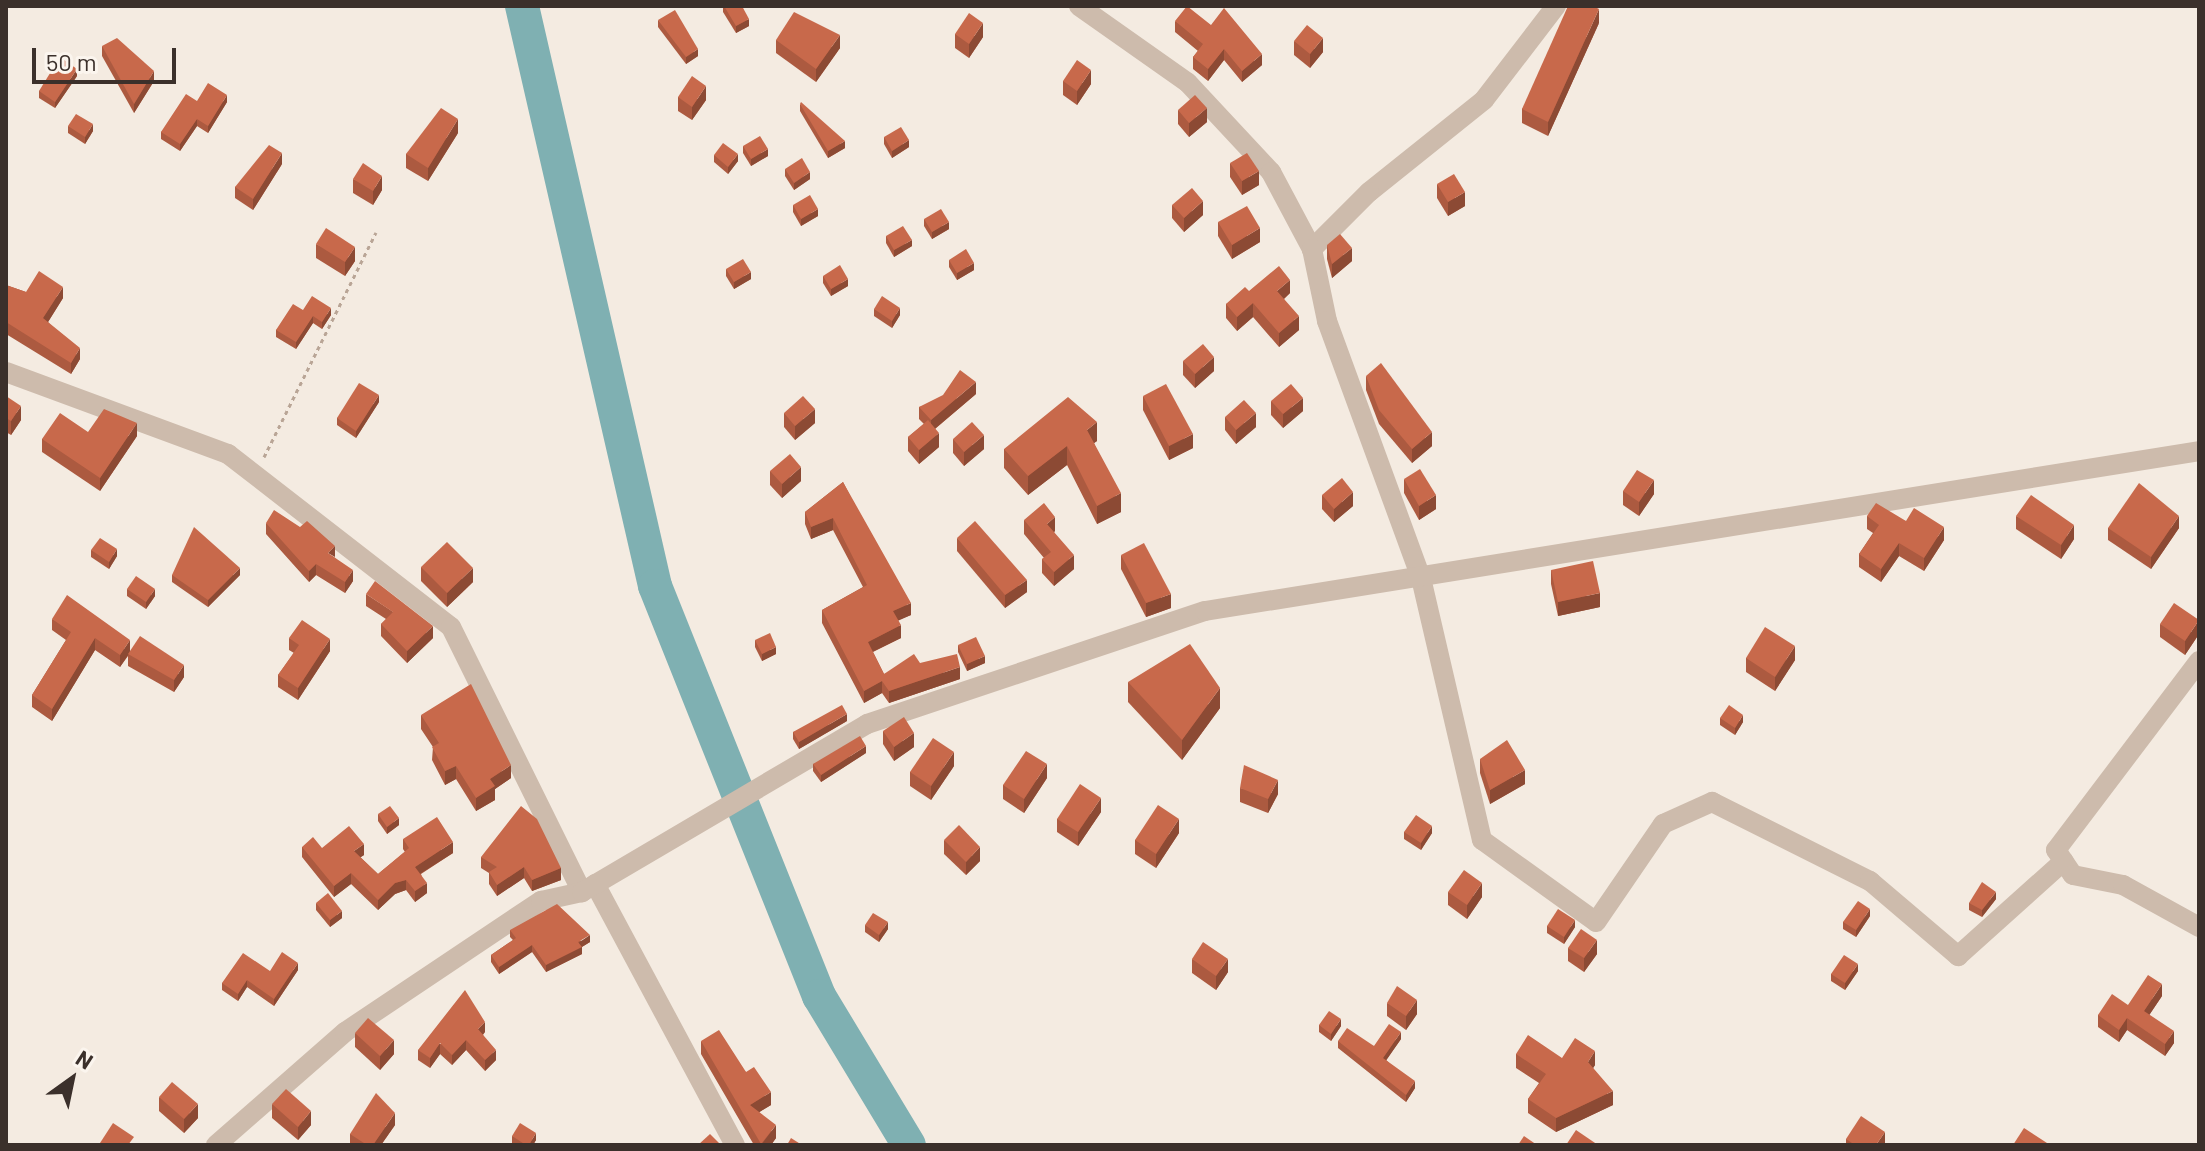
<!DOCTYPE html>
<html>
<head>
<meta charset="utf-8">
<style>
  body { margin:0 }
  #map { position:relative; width:2205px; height:1151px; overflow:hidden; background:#f4ebe1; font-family:Barlow,sans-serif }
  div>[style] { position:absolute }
  .river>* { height:34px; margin:-17px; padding:0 17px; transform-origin:17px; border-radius:17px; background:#7fb0b2 }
  .path>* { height:3px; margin-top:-1.5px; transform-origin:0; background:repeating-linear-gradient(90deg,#b9a596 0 4px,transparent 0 8px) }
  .street>* { height:20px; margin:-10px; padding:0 10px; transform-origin:10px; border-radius:10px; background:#cdbbac }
  .wall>* { inset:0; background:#ac5a40 }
  .shaded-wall>* { inset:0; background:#8c4a34 }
  .building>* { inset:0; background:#c8694b }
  span { translate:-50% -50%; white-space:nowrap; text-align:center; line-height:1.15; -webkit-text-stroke:6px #fbf5ee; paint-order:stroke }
  .frame { position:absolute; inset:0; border:8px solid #3b302b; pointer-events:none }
  .north { position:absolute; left:32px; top:1039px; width:80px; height:80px; -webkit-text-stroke:6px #fbf5ee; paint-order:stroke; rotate:33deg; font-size:22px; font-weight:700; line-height:32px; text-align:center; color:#3b302b }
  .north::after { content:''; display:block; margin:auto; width:28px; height:36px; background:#3b302b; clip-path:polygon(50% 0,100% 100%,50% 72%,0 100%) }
  .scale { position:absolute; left:32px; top:48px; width:144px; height:36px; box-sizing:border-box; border:4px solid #3b302b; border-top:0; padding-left:10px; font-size:24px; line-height:28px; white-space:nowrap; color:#3b302b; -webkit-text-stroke:6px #fbf5ee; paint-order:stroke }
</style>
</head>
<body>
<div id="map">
  <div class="river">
    <i style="left:522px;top:6px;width:595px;rotate:77.08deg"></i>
    <i style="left:655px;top:586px;width:442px;rotate:68.2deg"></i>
    <i style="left:819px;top:996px;width:174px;rotate:58.9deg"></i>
  </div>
  <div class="path">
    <i style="left:264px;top:457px;width:251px;rotate:-63.5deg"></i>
  </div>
  <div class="street">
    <i style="left:1079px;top:6px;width:133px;rotate:35.2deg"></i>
    <i style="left:1188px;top:83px;width:122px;rotate:47deg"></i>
    <i style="left:1271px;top:172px;width:87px;rotate:62deg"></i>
    <i style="left:1556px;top:6px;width:118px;rotate:127.5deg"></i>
    <i style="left:1484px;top:100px;width:147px;rotate:141.3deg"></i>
    <i style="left:1369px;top:192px;width:81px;rotate:135deg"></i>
    <i style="left:1312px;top:249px;width:74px;rotate:78.2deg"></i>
    <i style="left:1327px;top:321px;width:274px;rotate:69.9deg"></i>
    <i style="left:1421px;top:578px;width:269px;rotate:76.9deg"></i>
    <i style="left:1482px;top:840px;width:140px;rotate:35.7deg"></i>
    <i style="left:1596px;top:922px;width:119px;rotate:-55.6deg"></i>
    <i style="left:1663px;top:824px;width:54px;rotate:-24.2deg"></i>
    <i style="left:1712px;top:802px;width:177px;rotate:26.6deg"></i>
    <i style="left:1870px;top:881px;width:116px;rotate:40.4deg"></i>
    <i style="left:1958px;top:956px;width:142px;rotate:-41.9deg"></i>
    <i style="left:6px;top:372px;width:237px;rotate:20.3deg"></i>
    <i style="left:228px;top:454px;width:282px;rotate:37.8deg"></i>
    <i style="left:451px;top:627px;width:296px;rotate:63.7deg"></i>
    <i style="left:2199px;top:661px;width:237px;rotate:127.1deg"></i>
    <i style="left:2056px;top:850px;width:30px;rotate:56deg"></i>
    <i style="left:2073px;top:875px;width:51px;rotate:11.3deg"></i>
    <i style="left:2123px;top:885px;width:87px;rotate:28.9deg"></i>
    <i style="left:595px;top:884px;width:296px;rotate:61.8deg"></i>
    <i style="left:216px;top:1145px;width:171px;rotate:-41.2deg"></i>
    <i style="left:345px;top:1032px;width:236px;rotate:-33.8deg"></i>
    <i style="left:541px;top:901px;width:42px;rotate:-12.4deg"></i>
    <i style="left:582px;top:892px;width:331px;rotate:-30.5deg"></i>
    <i style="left:867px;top:724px;width:356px;rotate:-18.5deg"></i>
    <i style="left:1205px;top:611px;width:1007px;rotate:-9.14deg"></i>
  </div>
  <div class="wall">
    <i style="clip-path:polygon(723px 6px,742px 6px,749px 26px,736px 33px,723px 12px)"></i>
    <i style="clip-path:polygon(658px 20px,698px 56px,686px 64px,658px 27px)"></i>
    <i style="clip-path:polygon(1175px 21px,1262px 65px,1242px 82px,1224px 60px,1208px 81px,1193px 69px,1193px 57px,1198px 51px,1175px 32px)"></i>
    <i style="clip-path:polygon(1599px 23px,1548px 136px,1522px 123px,1522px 109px)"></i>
    <i style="clip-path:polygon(955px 34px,983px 37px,969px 58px,955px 48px)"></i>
    <i style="clip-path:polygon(776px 40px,840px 48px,816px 82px,776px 53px)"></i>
    <i style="clip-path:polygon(1294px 41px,1323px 52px,1310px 68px,1294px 55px)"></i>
    <i style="clip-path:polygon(102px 46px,154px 81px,134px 113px,102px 56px)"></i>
    <i style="clip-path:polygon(77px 76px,55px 108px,39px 98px,39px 91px)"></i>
    <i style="clip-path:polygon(1063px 81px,1091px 84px,1077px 105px,1063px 95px)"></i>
    <i style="clip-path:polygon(678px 97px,706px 100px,692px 120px,678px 111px)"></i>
    <i style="clip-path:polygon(197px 101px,227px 102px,208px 133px,197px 126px,180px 151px,161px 139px,161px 132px)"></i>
    <i style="clip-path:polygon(800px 104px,845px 148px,828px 158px,800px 111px)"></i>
    <i style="clip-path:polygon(1178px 110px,1207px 122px,1189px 137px,1178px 124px)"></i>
    <i style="clip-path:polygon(68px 126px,93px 131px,85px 144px,68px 133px)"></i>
    <i style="clip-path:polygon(458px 133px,428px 181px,406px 168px,406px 154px)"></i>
    <i style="clip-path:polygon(884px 137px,909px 147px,892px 158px,884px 144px)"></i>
    <i style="clip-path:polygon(743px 146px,768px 156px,751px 166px,743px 153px)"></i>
    <i style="clip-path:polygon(714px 155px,738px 161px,728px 174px,714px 162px)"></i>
    <i style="clip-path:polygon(1230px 163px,1259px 185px,1242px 195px,1230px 177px)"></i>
    <i style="clip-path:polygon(282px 164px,253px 210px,235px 198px,235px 187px)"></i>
    <i style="clip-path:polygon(785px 169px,810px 179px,794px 190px,785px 176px)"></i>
    <i style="clip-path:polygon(353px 179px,382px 190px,373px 205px,353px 193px)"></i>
    <i style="clip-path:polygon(1437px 184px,1465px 206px,1448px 216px,1437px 198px)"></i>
    <i style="clip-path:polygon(793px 205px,818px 216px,801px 226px,793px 212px)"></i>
    <i style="clip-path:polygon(1172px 205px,1203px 215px,1184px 232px,1172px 218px)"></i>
    <i style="clip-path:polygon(924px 219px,949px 229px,932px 239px,924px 226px)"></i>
    <i style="clip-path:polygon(1218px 222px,1260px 242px,1232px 259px,1218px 236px)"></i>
    <i style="clip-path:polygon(886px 236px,912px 246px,894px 257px,886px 243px)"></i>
    <i style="clip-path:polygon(316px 244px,355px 261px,345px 276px,316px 258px)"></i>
    <i style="clip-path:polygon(1327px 245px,1352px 261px,1332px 278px,1327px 259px)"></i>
    <i style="clip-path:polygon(949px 260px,974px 270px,957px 280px,949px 267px)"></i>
    <i style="clip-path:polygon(726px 269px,751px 279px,734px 289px,726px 276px)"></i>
    <i style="clip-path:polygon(823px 276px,848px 286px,831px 296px,823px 283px)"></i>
    <i style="clip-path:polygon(6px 285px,26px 292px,63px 298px,48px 322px,80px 359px,71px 374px,6px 334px)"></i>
    <i style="clip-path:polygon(1249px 291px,1290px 293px,1284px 299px,1299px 330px,1279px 347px,1253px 317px,1237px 331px,1226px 318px,1226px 304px)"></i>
    <i style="clip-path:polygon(874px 309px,900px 315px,892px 328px,874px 316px)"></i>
    <i style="clip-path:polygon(303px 310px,331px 315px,322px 329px,313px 323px,296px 349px,276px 337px,276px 330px)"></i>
    <i style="clip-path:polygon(1183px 361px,1214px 371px,1195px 388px,1183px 375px)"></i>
    <i style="clip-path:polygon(1366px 376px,1432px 446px,1412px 463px,1379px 424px,1366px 390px)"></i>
    <i style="clip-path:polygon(976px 394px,935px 429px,939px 447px,919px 464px,908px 451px,908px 437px,924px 424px,919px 419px,919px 407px)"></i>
    <i style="clip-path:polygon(6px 396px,21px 420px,11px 435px,6px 432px)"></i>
    <i style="clip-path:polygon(1143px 396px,1193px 448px,1169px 460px,1143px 410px)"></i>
    <i style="clip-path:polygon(1271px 401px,1303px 411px,1283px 428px,1271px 415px)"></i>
    <i style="clip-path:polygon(379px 402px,356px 438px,337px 425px,337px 418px)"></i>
    <i style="clip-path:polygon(784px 413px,815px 423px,795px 440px,784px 427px)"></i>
    <i style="clip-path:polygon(1225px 417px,1256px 427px,1236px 444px,1225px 430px)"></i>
    <i style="clip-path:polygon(137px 436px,100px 491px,42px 452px,42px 439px)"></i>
    <i style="clip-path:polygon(953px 439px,984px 449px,964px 466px,953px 453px)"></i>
    <i style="clip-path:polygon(1097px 441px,1094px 443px,1121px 512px,1097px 524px,1067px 465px,1028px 495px,1004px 468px,1004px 449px)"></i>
    <i style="clip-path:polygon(770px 471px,801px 481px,782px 498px,770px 485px)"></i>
    <i style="clip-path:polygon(1404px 479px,1436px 509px,1419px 520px,1404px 493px)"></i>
    <i style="clip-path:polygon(843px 482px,911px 615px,898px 620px,901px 638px,873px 652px,884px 674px,920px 663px,960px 679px,889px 703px,882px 693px,864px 703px,822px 623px,822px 610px,863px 587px,833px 530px,811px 539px,805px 524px,805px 512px)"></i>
    <i style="clip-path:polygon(1623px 491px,1654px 494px,1639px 516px,1623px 505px)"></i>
    <i style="clip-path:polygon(1322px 495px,1353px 506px,1334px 522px,1322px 509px)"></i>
    <i style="clip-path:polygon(1867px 516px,1906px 521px,1944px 540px,1924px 571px,1899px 556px,1881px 582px,1859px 567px,1859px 554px,1873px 533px,1867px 529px)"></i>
    <i style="clip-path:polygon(2016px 516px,2074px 539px,2061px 559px,2016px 529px)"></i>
    <i style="clip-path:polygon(1024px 520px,1055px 531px,1054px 532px,1074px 569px,1054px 586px,1042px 573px,1042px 559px,1044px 558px,1024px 534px)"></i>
    <i style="clip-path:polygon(266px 523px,334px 557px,353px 581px,345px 593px,316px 575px,309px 582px,266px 534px)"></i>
    <i style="clip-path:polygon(2108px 528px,2179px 528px,2151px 569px,2108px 540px)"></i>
    <i style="clip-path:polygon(957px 538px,1027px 592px,1005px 608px,957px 551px)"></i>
    <i style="clip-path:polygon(91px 550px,117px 556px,109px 569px,91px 557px)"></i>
    <i style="clip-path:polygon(1121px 555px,1171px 608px,1146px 617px,1121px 569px)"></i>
    <i style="clip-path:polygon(421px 567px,473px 582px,447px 607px,421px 581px)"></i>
    <i style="clip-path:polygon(1551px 570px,1600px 607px,1558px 616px,1551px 584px)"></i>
    <i style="clip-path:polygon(172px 575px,240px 575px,208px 607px,172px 582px)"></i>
    <i style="clip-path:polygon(127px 589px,155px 596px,146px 609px,127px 596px)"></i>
    <i style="clip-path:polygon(366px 594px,433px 638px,407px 663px,381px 636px,381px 624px,386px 619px,366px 606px)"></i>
    <i style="clip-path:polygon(52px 619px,130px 651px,184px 677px,174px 692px,128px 666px,128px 656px,120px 667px,95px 650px,52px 721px,32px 707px,32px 695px,66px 640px,52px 630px)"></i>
    <i style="clip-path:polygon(2160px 624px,2199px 634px,2185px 655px,2160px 637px)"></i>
    <i style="clip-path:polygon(289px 638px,330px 651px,298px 700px,278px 687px,278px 675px,294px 653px,289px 650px)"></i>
    <i style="clip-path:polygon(755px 640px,776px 654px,762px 661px,755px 647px)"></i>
    <i style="clip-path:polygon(958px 645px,985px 663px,967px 671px,958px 652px)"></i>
    <i style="clip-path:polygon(1746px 658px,1795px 660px,1775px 691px,1746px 672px)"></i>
    <i style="clip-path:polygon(1128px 682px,1220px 708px,1182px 760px,1128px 702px)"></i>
    <i style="clip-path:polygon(421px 715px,511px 778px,495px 789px,495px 800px,476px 811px,456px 779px,445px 785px,432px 760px,433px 747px,421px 729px)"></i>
    <i style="clip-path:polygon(1720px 718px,1743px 722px,1735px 735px,1720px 725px)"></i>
    <i style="clip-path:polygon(847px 721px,799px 749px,793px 739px,793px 732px)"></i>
    <i style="clip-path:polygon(883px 731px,914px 747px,894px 761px,883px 744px)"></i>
    <i style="clip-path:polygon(866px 753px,821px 782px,813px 771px,813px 764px)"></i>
    <i style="clip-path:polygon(1480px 759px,1525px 784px,1490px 804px,1480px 773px)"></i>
    <i style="clip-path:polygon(954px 766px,931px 800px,910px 786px,910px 772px)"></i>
    <i style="clip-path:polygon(1047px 778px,1024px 813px,1003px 799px,1003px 785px)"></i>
    <i style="clip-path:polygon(1240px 788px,1278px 794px,1268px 813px,1240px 802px)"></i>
    <i style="clip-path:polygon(1101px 812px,1078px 846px,1057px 832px,1057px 819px)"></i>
    <i style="clip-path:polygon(378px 814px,399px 825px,387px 834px,378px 821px)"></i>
    <i style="clip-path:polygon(1404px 832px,1432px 833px,1421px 850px,1404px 839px)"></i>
    <i style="clip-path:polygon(1179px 833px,1156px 868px,1135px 854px,1135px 840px)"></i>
    <i style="clip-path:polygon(403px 839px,453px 853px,421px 874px,427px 893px,415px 902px,406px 890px,395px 894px,378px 910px,351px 884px,334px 897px,302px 857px,302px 847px,322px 848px,364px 855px,360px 857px,378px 874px,405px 852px,403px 849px)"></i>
    <i style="clip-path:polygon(944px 840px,980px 861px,966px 875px,944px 854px)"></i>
    <i style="clip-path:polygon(481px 857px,561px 868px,561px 880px,532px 891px,524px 878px,497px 896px,489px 884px,489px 873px,481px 868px)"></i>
    <i style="clip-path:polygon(1448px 892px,1482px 897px,1467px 919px,1448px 905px)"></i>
    <i style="clip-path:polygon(1996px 899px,1982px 917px,1969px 910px,1969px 903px)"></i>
    <i style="clip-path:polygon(316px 903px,342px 918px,330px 927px,316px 910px)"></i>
    <i style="clip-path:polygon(1870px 916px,1856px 937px,1843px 929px,1843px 922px)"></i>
    <i style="clip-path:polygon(865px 925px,888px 929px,879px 942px,865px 932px)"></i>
    <i style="clip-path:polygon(1547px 926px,1575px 927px,1564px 944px,1547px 933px)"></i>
    <i style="clip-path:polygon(510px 930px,590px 942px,582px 947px,582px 954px,546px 972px,532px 952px,499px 974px,491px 962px,491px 955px,513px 940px,510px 937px)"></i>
    <i style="clip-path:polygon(1568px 948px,1597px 954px,1584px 972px,1568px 961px)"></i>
    <i style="clip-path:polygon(1192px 959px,1228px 972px,1216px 990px,1192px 973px)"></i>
    <i style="clip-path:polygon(298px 970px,274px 1006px,247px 987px,238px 1001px,222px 990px,222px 983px,270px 971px)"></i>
    <i style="clip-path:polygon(1858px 971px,1845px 990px,1831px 981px,1831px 974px)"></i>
    <i style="clip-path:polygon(2162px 996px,2149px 1015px,2174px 1043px,2165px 1056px,2127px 1030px,2119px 1042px,2098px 1027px,2098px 1015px,2128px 1005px)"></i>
    <i style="clip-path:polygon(1387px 1003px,1417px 1014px,1406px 1030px,1387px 1016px)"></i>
    <i style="clip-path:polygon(1319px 1025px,1341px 1026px,1331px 1041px,1319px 1032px)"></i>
    <i style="clip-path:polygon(485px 1032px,483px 1035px,496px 1060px,485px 1071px,466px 1050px,452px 1065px,440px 1054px,430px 1068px,418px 1060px,418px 1050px)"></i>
    <i style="clip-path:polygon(355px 1033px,394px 1054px,380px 1070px,355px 1047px)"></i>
    <i style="clip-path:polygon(1401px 1039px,1386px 1060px,1415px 1088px,1406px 1102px,1338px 1048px,1338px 1041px,1374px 1046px)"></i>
    <i style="clip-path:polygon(701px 1041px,746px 1072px,771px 1105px,759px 1112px,776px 1138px,771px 1145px,754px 1145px,701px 1054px)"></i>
    <i style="clip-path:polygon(1516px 1054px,1562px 1058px,1595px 1065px,1593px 1068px,1613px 1105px,1556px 1132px,1528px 1113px,1528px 1099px,1539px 1083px,1516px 1068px)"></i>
    <i style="clip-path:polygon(159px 1097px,198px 1118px,184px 1133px,159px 1111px)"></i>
    <i style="clip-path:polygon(272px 1104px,311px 1125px,298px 1140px,272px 1118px)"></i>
    <i style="clip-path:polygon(395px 1125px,381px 1145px,350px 1145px,350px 1134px)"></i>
    <i style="clip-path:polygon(512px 1136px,536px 1140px,533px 1145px,515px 1145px,512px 1143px)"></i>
    <i style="clip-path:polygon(1846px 1139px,1885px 1145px,1846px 1145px)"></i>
  </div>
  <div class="shaded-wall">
    <i style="clip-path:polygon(1599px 9px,1599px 23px,1548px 136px,1548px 122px)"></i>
    <i style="clip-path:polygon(749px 19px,749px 26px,736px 33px,736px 26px)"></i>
    <i style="clip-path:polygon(983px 23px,983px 37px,969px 58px,969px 44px)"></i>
    <i style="clip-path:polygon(840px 35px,840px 48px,816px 82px,816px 69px)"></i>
    <i style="clip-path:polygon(1323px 38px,1323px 52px,1310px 68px,1310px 54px)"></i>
    <i style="clip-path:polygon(698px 49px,698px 56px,686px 64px,686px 57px)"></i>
    <i style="clip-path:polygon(1224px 49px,1224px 60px,1208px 81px,1208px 69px)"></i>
    <i style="clip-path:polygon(1262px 54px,1262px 65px,1242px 82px,1242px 71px)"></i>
    <i style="clip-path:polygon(77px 69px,77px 76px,55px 108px,55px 102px)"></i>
    <i style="clip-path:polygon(1091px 70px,1091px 84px,1077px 105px,1077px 91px)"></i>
    <i style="clip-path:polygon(154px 71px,154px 81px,134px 113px,134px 104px)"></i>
    <i style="clip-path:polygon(706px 86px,706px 100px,692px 120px,692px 107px)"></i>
    <i style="clip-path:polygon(227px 95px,227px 102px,208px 133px,208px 126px)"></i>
    <i style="clip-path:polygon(1207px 108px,1207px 122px,1189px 137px,1189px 123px)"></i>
    <i style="clip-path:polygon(197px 119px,197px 126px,180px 151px,180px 144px)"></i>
    <i style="clip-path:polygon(458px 119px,458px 133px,428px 181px,428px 168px)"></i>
    <i style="clip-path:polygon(93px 124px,93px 131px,85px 144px,85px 137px)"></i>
    <i style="clip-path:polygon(909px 140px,909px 147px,892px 158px,892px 151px)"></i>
    <i style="clip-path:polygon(845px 141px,845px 148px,828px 158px,828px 151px)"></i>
    <i style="clip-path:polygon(768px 149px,768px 156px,751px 166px,751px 159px)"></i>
    <i style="clip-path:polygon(282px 153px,282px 164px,253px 210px,253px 199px)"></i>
    <i style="clip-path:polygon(738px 154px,738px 161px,728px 174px,728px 167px)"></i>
    <i style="clip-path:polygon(1259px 171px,1259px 185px,1242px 195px,1242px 181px)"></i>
    <i style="clip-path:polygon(810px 172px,810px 179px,794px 190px,794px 183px)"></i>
    <i style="clip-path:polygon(382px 176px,382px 190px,373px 205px,373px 191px)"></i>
    <i style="clip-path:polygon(1465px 192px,1465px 206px,1448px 216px,1448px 202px)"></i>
    <i style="clip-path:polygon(1203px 201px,1203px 215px,1184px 232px,1184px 218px)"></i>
    <i style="clip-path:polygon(818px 209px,818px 216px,801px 226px,801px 219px)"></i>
    <i style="clip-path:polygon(949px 222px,949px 229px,932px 239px,932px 232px)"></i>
    <i style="clip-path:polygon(1260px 228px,1260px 242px,1232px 259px,1232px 245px)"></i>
    <i style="clip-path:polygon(912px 240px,912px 246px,894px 257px,894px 250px)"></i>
    <i style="clip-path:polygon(355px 247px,355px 261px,345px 276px,345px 262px)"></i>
    <i style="clip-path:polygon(1352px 248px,1352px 261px,1332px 278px,1332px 264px)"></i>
    <i style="clip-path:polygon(974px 263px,974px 270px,957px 280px,957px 273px)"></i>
    <i style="clip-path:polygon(751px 272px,751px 279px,734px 289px,734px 282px)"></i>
    <i style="clip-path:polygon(848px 279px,848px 286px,831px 296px,831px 289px)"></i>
    <i style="clip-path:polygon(1290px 280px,1290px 293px,1277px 305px,1277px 291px)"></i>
    <i style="clip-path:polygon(63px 287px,63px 298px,43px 330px,43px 318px)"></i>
    <i style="clip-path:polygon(1253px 303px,1253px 317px,1237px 331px,1237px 317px)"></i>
    <i style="clip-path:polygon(331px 308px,331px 315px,322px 329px,322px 322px)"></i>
    <i style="clip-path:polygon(900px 308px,900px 315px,892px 328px,892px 321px)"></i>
    <i style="clip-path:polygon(313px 316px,313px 323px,296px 349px,296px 342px)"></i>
    <i style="clip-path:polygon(1299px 316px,1299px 330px,1279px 347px,1279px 333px)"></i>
    <i style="clip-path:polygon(80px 348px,80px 359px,71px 374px,71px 363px)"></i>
    <i style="clip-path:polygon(1214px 357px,1214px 371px,1195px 388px,1195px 374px)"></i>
    <i style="clip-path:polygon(976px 382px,976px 394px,931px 432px,931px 420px)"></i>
    <i style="clip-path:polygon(379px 395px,379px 402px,356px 438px,356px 431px)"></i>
    <i style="clip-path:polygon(1303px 398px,1303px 411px,1283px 428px,1283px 414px)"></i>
    <i style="clip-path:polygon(21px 406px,21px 420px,11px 435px,11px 421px)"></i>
    <i style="clip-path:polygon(815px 409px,815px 423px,795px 440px,795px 426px)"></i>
    <i style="clip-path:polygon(1256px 413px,1256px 427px,1236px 444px,1236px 430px)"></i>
    <i style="clip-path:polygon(1097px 422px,1097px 441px,1087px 448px,1087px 430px)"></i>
    <i style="clip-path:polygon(137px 423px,137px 436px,100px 491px,100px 478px)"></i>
    <i style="clip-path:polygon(1432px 432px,1432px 446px,1412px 463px,1412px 449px)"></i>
    <i style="clip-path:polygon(939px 433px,939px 447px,919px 464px,919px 450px)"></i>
    <i style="clip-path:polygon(1193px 434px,1193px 448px,1169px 460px,1169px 446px)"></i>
    <i style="clip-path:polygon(984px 435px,984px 449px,964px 466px,964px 452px)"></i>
    <i style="clip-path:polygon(1067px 446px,1067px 465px,1028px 495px,1028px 476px)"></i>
    <i style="clip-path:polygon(801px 467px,801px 481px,782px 498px,782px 484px)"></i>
    <i style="clip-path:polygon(1654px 480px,1654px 494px,1639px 516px,1639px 502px)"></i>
    <i style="clip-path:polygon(1353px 492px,1353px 506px,1334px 522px,1334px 509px)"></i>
    <i style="clip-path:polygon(1121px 493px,1121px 512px,1097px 524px,1097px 506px)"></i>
    <i style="clip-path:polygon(1436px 495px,1436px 509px,1419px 520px,1419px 506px)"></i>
    <i style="clip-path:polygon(2179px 516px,2179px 528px,2151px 569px,2151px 557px)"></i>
    <i style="clip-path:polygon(1055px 517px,1055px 531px,1047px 538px,1047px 524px)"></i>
    <i style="clip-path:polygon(833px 518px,833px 530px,811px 539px,811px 527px)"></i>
    <i style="clip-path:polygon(2074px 525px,2074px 539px,2061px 559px,2061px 545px)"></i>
    <i style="clip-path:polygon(1944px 527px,1944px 540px,1924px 571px,1924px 558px)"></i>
    <i style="clip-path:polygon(1899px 543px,1899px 556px,1881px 582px,1881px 569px)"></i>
    <i style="clip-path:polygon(335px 546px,335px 557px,328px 553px)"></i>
    <i style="clip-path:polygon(117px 549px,117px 556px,109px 569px,109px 562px)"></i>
    <i style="clip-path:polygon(1074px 555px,1074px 569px,1054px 586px,1054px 572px)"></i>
    <i style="clip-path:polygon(316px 564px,316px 575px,309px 582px,309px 571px)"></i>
    <i style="clip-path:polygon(240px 568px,240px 575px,208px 607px,208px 600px)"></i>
    <i style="clip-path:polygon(473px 568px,473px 582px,447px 607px,447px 593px)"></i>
    <i style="clip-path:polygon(353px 570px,353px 581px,345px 593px,345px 582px)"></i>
    <i style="clip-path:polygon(1027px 580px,1027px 592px,1005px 608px,1005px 595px)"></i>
    <i style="clip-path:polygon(155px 589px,155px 596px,146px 609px,146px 602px)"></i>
    <i style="clip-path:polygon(1600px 593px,1600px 607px,1558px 616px,1558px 602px)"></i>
    <i style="clip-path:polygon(1171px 594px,1171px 608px,1146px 617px,1146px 603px)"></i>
    <i style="clip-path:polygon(911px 603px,911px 615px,893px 623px,893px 611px)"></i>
    <i style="clip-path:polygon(2199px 620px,2199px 634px,2185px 655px,2185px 641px)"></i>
    <i style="clip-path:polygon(901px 625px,901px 638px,868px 654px,868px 642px)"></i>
    <i style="clip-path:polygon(433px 626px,433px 638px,407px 663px,407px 651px)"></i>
    <i style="clip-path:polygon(95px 638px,95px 650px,52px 721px,52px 709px)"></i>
    <i style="clip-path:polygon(330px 639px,330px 651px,298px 700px,298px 688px)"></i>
    <i style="clip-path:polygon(130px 640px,130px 652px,120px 667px,120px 655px)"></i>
    <i style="clip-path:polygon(1795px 646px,1795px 660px,1775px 691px,1775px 677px)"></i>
    <i style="clip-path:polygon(776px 647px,776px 654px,762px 661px,762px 654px)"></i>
    <i style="clip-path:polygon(985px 656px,985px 663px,967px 671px,967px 664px)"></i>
    <i style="clip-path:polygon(184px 665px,184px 677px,174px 692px,174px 680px)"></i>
    <i style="clip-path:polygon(960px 667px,960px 679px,889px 703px,889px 691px)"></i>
    <i style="clip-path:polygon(882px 681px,882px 693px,864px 703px,864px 691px)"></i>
    <i style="clip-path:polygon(1220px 688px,1220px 708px,1182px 760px,1182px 740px)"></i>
    <i style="clip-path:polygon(847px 714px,847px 721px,799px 749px,799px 742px)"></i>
    <i style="clip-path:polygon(1743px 715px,1743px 722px,1735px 735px,1735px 728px)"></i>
    <i style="clip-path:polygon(914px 733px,914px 747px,894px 761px,894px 747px)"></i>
    <i style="clip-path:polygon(866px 746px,866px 753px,821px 782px,821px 775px)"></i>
    <i style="clip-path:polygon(954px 752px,954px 766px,931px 800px,931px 786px)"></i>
    <i style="clip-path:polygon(1047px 764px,1047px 778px,1024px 813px,1024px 799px)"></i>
    <i style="clip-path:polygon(511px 765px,511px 778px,495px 789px,495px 800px,476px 811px,476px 798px,490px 779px)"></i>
    <i style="clip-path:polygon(456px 766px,456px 779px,445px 785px,445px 771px)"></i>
    <i style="clip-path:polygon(1525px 770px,1525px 784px,1490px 804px,1490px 790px)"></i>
    <i style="clip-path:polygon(1278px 780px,1278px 794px,1268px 813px,1268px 799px)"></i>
    <i style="clip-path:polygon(1101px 798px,1101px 812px,1078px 846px,1078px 832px)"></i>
    <i style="clip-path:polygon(399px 818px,399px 825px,387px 834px,387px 827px)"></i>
    <i style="clip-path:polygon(1179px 819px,1179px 833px,1156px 868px,1156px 854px)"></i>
    <i style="clip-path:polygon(1432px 826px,1432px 833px,1421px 850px,1421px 843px)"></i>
    <i style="clip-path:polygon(453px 842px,453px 853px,415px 877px,415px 867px)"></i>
    <i style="clip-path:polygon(364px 844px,364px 855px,354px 862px,354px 851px)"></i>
    <i style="clip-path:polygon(980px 847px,980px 861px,966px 875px,966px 862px)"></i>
    <i style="clip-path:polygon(524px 867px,524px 878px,497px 896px,497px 885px)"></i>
    <i style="clip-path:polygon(561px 868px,561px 880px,532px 891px,532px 880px)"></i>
    <i style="clip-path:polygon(351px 873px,351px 884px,334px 897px,334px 886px)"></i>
    <i style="clip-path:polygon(406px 880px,406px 890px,395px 894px,378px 910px,378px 900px,395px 883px)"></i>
    <i style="clip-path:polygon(427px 883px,427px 893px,415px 902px,415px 891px)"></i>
    <i style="clip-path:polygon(1482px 883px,1482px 897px,1467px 919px,1467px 905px)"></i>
    <i style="clip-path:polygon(1996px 892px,1996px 899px,1982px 917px,1982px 910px)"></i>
    <i style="clip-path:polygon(1870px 909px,1870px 916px,1856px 937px,1856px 930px)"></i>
    <i style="clip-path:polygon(342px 911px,342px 918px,330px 927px,330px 920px)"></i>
    <i style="clip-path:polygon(1575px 920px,1575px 927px,1564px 944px,1564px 937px)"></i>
    <i style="clip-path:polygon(888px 922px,888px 929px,879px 942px,879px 935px)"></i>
    <i style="clip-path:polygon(590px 935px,590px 942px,580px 948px,582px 947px,582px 954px,546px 972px,546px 965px)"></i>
    <i style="clip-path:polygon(1597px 940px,1597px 954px,1584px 972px,1584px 958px)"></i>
    <i style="clip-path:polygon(532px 945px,532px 952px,499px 974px,499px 967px)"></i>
    <i style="clip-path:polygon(1228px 959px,1228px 972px,1216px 990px,1216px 976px)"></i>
    <i style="clip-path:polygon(298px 963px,298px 970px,274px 1006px,274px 999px)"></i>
    <i style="clip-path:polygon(1858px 964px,1858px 971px,1845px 990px,1845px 983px)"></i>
    <i style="clip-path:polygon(247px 980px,247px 987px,238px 1001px,238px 994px)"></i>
    <i style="clip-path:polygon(2162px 984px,2162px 996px,2144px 1023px,2144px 1011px)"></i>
    <i style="clip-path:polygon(1417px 1000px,1417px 1014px,1406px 1030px,1406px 1016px)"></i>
    <i style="clip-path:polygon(2127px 1018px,2127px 1030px,2119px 1042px,2119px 1030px)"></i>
    <i style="clip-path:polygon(1341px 1019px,1341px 1026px,1331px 1041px,1331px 1034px)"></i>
    <i style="clip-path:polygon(485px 1022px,485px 1032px,478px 1039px,478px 1029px)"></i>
    <i style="clip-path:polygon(2174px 1031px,2174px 1043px,2165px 1056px,2165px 1044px)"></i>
    <i style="clip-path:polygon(1401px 1032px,1401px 1039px,1383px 1065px,1383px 1058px)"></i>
    <i style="clip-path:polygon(394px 1040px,394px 1054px,380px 1070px,380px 1056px)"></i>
    <i style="clip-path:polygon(466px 1040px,466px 1050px,452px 1065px,452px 1055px)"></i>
    <i style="clip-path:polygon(440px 1043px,440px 1054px,430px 1068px,430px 1058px)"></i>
    <i style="clip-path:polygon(496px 1050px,496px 1060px,485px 1071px,485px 1060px)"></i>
    <i style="clip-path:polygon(1595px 1051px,1595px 1065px,1588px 1076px,1588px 1062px)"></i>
    <i style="clip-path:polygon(1415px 1081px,1415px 1088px,1406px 1102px,1406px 1095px)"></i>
    <i style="clip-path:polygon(1613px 1091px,1613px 1105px,1556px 1132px,1556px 1118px)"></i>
    <i style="clip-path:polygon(771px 1092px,771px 1105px,750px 1118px,750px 1105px)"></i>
    <i style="clip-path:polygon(198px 1104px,198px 1118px,184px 1133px,184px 1119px)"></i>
    <i style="clip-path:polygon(311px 1111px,311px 1125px,298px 1140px,298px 1127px)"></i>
    <i style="clip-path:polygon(395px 1113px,395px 1125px,381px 1145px,373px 1145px)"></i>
    <i style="clip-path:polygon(776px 1125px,776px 1138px,771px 1145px,761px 1145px)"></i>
    <i style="clip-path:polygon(1885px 1132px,1885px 1145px,1876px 1145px)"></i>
    <i style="clip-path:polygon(536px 1133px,536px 1140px,533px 1145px,529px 1145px)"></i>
  </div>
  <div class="building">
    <i style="clip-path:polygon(724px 6px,742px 6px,749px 19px,736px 26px)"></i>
    <i style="clip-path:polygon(1187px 6px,1211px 25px,1224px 8px,1262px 54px,1242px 71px,1224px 49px,1208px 69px,1193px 57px,1203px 44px,1175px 21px)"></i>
    <i style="clip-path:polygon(1568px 6px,1593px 6px,1599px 9px,1548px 122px,1522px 109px)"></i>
    <i style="clip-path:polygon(675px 10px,698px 49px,686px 57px,658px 20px)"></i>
    <i style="clip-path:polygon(794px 12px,840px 35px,816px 69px,776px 40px)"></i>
    <i style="clip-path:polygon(969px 13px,983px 23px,969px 44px,955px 34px)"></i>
    <i style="clip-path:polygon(1307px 25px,1323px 38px,1310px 54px,1294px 41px)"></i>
    <i style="clip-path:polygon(117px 38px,154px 71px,134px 104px,102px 46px)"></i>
    <i style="clip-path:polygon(60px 57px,77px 69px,55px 102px,39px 91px)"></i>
    <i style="clip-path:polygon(1077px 60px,1091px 70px,1077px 91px,1063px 81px)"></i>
    <i style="clip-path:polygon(692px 76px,706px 86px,692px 107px,678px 97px)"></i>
    <i style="clip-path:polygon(208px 83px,227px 95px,208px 126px,197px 119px,180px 144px,161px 132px,186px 94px,197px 101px)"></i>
    <i style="clip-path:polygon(1195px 95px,1207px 108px,1189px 123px,1178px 110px)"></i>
    <i style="clip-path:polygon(801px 102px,845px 141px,828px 151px,800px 104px)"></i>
    <i style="clip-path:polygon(441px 108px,458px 119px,428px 168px,406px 154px)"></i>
    <i style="clip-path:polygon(76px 114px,93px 124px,85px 137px,68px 126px)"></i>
    <i style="clip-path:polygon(901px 127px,909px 140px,892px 151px,884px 137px)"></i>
    <i style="clip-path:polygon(760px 136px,768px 149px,751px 159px,743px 146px)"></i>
    <i style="clip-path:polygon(723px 143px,738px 154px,728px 167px,714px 155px)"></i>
    <i style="clip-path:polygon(269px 145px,282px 153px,253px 199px,235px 187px)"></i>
    <i style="clip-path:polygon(1247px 153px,1259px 171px,1242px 181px,1230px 163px)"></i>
    <i style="clip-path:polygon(802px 158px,810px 172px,794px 183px,785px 169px)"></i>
    <i style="clip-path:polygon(363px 163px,382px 176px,373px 191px,353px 179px)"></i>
    <i style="clip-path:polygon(1454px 174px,1465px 192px,1448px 202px,1437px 184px)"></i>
    <i style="clip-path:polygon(1192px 188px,1203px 201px,1184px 218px,1172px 205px)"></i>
    <i style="clip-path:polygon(810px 195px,818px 209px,801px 219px,793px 205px)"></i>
    <i style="clip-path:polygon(1247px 206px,1260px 228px,1232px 245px,1218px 222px)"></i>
    <i style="clip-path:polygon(941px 209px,949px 222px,932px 232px,924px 219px)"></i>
    <i style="clip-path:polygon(903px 226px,912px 240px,894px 250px,886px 236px)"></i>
    <i style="clip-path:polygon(326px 228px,355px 247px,345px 262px,316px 244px)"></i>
    <i style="clip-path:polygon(1340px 234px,1352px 248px,1332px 264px,1327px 245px)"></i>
    <i style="clip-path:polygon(966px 249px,974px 263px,957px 273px,949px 260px)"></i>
    <i style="clip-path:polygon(743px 259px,751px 272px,734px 282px,726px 269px)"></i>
    <i style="clip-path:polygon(840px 265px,848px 279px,831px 289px,823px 276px)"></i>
    <i style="clip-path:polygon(1279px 266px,1290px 280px,1277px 291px,1299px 316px,1279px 333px,1253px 303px,1237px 317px,1226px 304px,1245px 287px,1249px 291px)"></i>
    <i style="clip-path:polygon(39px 271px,63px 287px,43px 318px,80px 348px,71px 363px,6px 322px,6px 285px,26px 292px)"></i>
    <i style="clip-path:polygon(312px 296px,331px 308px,322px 322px,313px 316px,296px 342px,276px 330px,293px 304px,303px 310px)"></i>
    <i style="clip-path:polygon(882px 296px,900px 308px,892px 321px,874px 309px)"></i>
    <i style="clip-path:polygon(1203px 344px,1214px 357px,1195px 374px,1183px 361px)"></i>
    <i style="clip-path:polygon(1381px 363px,1432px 432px,1412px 449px,1379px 410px,1366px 376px)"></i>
    <i style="clip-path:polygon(960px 370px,976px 382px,931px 420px,919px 407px,943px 395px)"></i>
    <i style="clip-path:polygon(359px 383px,379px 395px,356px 431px,337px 418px)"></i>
    <i style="clip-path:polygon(1166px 384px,1193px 434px,1169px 446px,1143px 396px)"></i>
    <i style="clip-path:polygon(1291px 384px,1303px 398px,1283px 414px,1271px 401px)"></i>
    <i style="clip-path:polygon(6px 396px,21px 406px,11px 421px,6px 418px)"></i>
    <i style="clip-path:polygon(803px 396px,815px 409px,795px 426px,784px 413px)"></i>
    <i style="clip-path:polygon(1068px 397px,1097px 422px,1087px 430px,1121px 493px,1097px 506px,1067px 446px,1028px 476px,1004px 449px)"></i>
    <i style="clip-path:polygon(1244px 400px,1256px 413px,1236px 430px,1225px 417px)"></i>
    <i style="clip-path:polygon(104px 409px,137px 423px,100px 478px,42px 439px,60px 413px,88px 432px)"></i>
    <i style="clip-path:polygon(928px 420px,939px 433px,919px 450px,908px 437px)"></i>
    <i style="clip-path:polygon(972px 422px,984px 435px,964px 452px,953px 439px)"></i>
    <i style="clip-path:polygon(790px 454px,801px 467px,782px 484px,770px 471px)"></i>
    <i style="clip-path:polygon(1420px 469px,1436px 495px,1419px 506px,1404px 479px)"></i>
    <i style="clip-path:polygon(1637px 470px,1654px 480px,1639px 502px,1623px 491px)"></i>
    <i style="clip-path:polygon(1342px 478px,1353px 492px,1334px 509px,1322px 495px)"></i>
    <i style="clip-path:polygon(843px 482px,911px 603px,893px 611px,901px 625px,868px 642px,884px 674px,914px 654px,920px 663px,957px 654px,960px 667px,889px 691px,882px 681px,864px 691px,822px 610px,867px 585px,833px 518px,811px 527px,805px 512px)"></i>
    <i style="clip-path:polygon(2139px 483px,2179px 516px,2151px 557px,2108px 528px)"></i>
    <i style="clip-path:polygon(2031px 495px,2074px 525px,2061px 545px,2016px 516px)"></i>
    <i style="clip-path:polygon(1044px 503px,1055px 517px,1047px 524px,1074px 555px,1054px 572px,1042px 559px,1051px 552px,1024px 520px)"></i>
    <i style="clip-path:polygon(1876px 503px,1906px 521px,1914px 508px,1944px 527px,1924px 558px,1899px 543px,1881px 569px,1859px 554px,1879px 525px,1867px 516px)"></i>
    <i style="clip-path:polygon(274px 510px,300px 527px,307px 521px,335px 546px,328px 553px,353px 570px,345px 582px,316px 564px,309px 571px,266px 523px)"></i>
    <i style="clip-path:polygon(975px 521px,1027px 580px,1005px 595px,957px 538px)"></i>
    <i style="clip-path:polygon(194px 527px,240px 568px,208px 600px,172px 575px)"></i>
    <i style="clip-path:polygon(100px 538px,117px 549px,109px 562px,91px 550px)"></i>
    <i style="clip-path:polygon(447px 542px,473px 568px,447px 593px,421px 567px)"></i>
    <i style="clip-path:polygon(1144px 543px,1171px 594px,1146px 603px,1121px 555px)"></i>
    <i style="clip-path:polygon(1593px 561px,1600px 593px,1558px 602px,1551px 570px)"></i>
    <i style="clip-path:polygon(136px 576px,155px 589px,146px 602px,127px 589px)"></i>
    <i style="clip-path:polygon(375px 581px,433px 626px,407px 651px,381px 624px,393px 612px,366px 594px)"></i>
    <i style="clip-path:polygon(67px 595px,130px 640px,120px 655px,95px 638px,52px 709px,32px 695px,71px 632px,52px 619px)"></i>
    <i style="clip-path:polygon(2174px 603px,2199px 620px,2185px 641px,2160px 624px)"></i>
    <i style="clip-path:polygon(302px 620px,330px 639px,298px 688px,278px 675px,299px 645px,289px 638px)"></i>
    <i style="clip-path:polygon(1765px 627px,1795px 646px,1775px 677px,1746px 658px)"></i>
    <i style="clip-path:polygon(770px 633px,776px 647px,762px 654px,755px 640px)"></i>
    <i style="clip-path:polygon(140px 636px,184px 665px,174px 680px,128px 654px)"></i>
    <i style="clip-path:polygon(976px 637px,985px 656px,967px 664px,958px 645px)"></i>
    <i style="clip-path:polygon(1190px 644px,1220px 688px,1182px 740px,1128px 682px)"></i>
    <i style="clip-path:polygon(471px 684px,511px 765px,490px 779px,495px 786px,476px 798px,456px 766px,445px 771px,432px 747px,439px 743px,421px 715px)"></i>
    <i style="clip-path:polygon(842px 705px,847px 714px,799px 742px,793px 732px)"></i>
    <i style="clip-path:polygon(1729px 705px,1743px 715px,1735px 728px,1720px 718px)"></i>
    <i style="clip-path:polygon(904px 717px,914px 733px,894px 747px,883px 731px)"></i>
    <i style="clip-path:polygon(860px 736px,866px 746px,821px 775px,813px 764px)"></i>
    <i style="clip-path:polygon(933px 738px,954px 752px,931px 786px,910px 772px)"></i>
    <i style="clip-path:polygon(1507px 740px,1525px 770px,1490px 790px,1480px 759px)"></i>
    <i style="clip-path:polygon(1026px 751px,1047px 764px,1024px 799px,1003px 785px)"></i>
    <i style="clip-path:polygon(1244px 765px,1278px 780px,1268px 799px,1240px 788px)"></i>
    <i style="clip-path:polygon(1080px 784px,1101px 798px,1078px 832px,1057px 819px)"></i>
    <i style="clip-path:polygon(1158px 805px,1179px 819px,1156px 854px,1135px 840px)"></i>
    <i style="clip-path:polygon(390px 806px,399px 818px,387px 827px,378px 814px)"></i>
    <i style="clip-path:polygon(521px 806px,537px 819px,561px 868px,532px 880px,524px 867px,497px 885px,489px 872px,497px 867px,481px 857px)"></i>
    <i style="clip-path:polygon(1416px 815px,1432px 826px,1421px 843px,1404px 832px)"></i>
    <i style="clip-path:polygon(437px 817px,453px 842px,415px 867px,427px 883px,415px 891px,406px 880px,395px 883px,378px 900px,351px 873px,334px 886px,302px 847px,313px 837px,322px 848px,349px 826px,364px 844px,354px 851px,378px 874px,409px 848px,403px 839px)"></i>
    <i style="clip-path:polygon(959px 825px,980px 847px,966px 862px,944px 840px)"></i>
    <i style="clip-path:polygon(1464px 870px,1482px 883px,1467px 905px,1448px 892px)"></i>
    <i style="clip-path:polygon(1982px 882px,1996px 892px,1982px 910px,1969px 903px)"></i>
    <i style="clip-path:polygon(328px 893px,342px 911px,330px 920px,316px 903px)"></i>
    <i style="clip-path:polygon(1858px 901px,1870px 909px,1856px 930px,1843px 922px)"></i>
    <i style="clip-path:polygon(557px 904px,590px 935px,578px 942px,582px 947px,546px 965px,532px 945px,499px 967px,491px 955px,516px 938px,510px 930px)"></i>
    <i style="clip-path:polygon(1558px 909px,1575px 920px,1564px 937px,1547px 926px)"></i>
    <i style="clip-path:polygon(873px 913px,888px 922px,879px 935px,865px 925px)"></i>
    <i style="clip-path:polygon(1581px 929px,1597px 940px,1584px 958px,1568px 948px)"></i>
    <i style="clip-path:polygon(1203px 942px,1228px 959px,1216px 976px,1192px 959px)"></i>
    <i style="clip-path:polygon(282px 952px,298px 963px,274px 999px,247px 980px,238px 994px,222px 983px,243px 953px,270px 971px)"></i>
    <i style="clip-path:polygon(1844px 955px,1858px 964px,1845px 983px,1831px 974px)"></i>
    <i style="clip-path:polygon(2148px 975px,2162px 984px,2144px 1011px,2174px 1031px,2165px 1044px,2127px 1018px,2119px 1030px,2098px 1015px,2112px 994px,2128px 1005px)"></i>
    <i style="clip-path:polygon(1397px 986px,1417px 1000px,1406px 1016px,1387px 1003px)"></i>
    <i style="clip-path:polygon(465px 990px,485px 1022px,478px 1029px,496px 1050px,485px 1060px,466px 1040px,452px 1055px,440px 1043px,430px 1058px,418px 1050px)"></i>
    <i style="clip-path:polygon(1329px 1011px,1341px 1019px,1331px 1034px,1319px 1025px)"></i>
    <i style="clip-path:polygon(368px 1018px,394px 1040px,380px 1056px,355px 1033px)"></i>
    <i style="clip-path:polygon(1389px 1024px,1401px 1032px,1383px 1058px,1415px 1081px,1406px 1095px,1338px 1041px,1347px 1028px,1374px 1046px)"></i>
    <i style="clip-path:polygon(719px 1030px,746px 1072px,754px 1067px,771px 1092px,750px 1105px,776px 1125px,761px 1144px,701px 1041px)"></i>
    <i style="clip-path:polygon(1528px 1035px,1562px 1058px,1575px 1038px,1595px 1051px,1588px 1062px,1613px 1091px,1556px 1118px,1528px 1099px,1546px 1074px,1516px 1054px)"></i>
    <i style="clip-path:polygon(172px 1082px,198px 1104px,184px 1119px,159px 1097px)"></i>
    <i style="clip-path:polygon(286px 1089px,311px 1111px,298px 1127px,272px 1104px)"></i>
    <i style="clip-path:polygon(376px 1093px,395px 1113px,373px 1145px,367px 1145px,350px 1134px)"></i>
    <i style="clip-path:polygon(1861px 1116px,1885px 1132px,1876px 1145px,1855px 1145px,1846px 1139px)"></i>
    <i style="clip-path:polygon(113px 1123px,134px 1137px,128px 1145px,102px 1145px,100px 1143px)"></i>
    <i style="clip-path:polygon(520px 1123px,536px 1133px,529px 1145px,526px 1145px,512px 1136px)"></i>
    <i style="clip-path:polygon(2024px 1128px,2047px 1143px,2046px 1145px,2013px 1145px)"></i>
    <i style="clip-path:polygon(1576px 1130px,1598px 1145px,1566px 1145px)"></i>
    <i style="clip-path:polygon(710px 1134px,721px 1145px,698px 1145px)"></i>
    <i style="clip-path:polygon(1524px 1136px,1537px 1145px,1518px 1145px)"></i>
    <i style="clip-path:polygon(791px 1138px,802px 1145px,787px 1145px)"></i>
  </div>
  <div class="frame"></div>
  <div class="north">N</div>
  <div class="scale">50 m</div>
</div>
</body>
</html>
